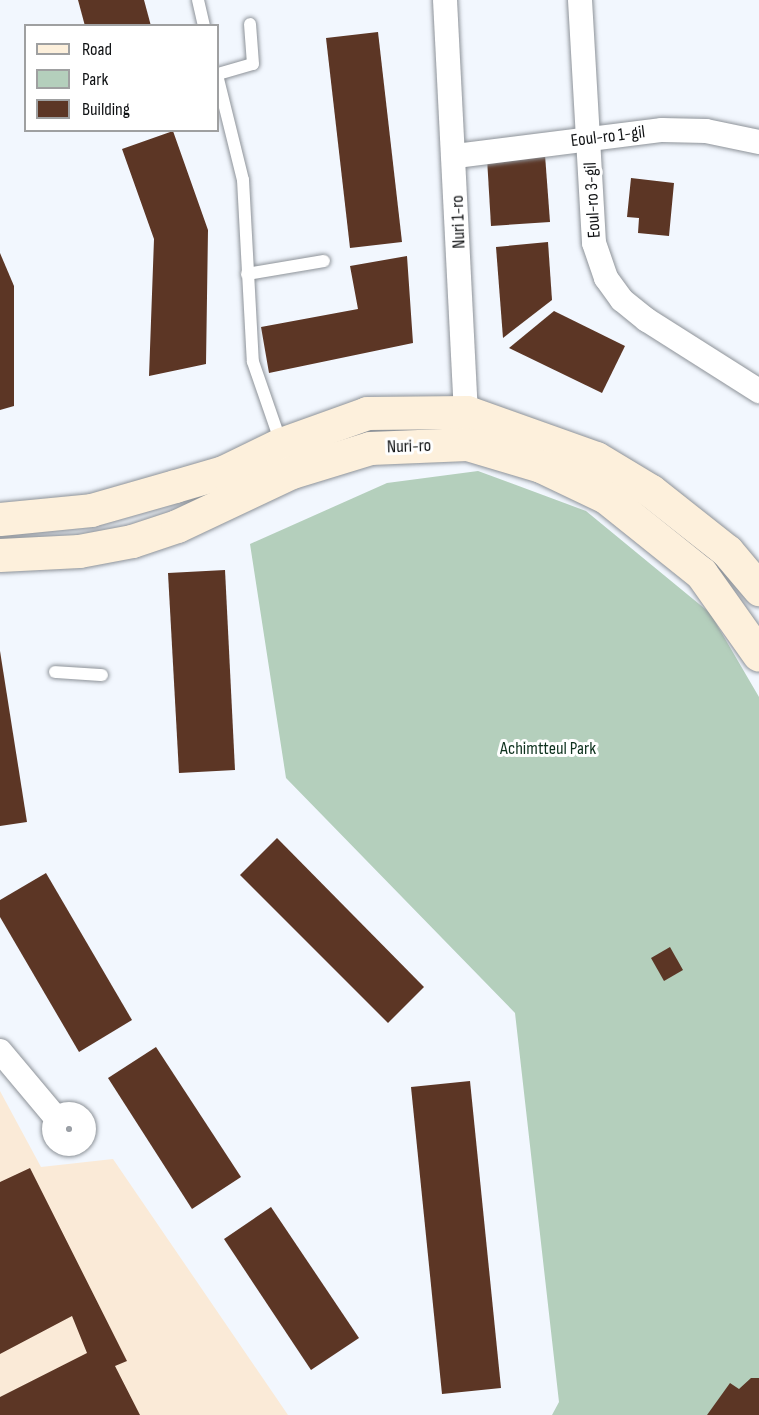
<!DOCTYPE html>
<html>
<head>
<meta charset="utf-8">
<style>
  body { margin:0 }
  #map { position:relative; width:759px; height:1415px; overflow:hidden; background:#f2f7fe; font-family:"Sofia Sans Condensed",sans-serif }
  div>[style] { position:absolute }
  .education>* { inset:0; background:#faead7 }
  .green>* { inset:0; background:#b4cfbc }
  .building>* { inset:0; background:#5c3625 }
  .roads { filter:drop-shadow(0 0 2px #8d9298) drop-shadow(0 0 2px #8d9298) }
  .lane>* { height:12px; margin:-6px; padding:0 6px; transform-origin:6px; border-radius:6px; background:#fff }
  .street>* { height:24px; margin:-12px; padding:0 12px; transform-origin:12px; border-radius:12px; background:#fff }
  .street>.ring { margin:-12px; padding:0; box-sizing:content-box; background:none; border:24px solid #fff; border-radius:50% }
  .secondary>* { height:33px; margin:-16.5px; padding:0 16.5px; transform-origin:16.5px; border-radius:16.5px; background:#fdf0dc }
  span { translate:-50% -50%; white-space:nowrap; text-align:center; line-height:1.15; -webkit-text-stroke:6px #fff; paint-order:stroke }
  .street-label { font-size:18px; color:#101214 }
  .park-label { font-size:18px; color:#0e321e }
  .legend { position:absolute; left:24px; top:24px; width:195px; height:108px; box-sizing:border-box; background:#fff; border:2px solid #9fa0a1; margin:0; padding:8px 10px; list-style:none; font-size:18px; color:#101214 }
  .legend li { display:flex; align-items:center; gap:12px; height:30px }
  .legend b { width:30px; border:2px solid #9fa0a1 }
</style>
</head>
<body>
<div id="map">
  <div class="education">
    <i style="clip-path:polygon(0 1091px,41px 1167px,113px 1159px,288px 1415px,0 1415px)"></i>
  </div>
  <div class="green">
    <i style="clip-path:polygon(478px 471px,586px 511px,710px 613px,759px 697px,759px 1415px,552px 1415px,559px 1402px,515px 1013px,286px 778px,250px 544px,387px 483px)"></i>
  </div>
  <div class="building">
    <i style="clip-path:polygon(78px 0,144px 0,151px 26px,85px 26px)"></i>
    <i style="clip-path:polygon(378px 32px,402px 242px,350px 248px,326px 38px)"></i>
    <i style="clip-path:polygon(173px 131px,208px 230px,206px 364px,149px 376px,154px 239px,122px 149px)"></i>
    <i style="clip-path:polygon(545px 155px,550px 222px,491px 226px,487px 158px)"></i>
    <i style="clip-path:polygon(631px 178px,674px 183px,669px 236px,638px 233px,639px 218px,627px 217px)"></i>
    <i style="clip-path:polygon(548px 242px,552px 300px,503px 338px,496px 247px)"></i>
    <i style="clip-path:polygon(0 253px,14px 286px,14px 406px,0 410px)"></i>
    <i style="clip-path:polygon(407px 256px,413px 343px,269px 373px,261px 327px,358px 309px,350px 266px)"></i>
    <i style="clip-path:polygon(554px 311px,625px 346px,602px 393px,509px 348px)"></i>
    <i style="clip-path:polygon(225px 570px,235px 770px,179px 773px,168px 573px)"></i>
    <i style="clip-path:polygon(0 651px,27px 822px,0 826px)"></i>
    <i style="clip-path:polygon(277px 838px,424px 987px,388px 1023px,240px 875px)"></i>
    <i style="clip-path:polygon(46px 873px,132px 1020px,79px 1052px,0 917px,0 900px)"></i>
    <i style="clip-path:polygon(670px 947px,683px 970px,664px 981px,651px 958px)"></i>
    <i style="clip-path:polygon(156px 1047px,241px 1177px,192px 1209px,108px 1078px)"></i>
    <i style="clip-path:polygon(470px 1081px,501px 1388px,442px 1394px,411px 1087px)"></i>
    <i style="clip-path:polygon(30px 1168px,127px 1361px,115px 1366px,140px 1415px,0 1415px,0 1397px,87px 1353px,72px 1316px,0 1354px,0 1182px)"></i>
    <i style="clip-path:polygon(271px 1207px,359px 1338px,311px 1370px,224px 1239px)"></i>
    <i style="clip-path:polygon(751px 1378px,759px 1378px,759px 1415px,707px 1415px,730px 1383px,739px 1389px)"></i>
  </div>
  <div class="roads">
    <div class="lane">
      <i style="left:198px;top:0;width:27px;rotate:77deg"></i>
      <i style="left:218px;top:74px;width:36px;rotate:-16deg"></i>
      <i style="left:253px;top:64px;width:40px;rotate:-94.3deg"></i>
      <i style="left:218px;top:79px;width:104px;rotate:76.1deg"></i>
      <i style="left:243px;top:180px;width:182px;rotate:86.9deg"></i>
      <i style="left:253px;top:362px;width:86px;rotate:70.9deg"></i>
      <i style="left:247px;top:274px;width:78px;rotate:-9.6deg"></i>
      <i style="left:55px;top:672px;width:47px;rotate:3.7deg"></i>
    </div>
    <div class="street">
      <i style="left:445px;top:0;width:428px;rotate:87.1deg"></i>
      <i style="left:580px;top:0;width:243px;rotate:86.7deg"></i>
      <i style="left:594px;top:243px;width:37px;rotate:71deg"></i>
      <i style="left:606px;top:278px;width:27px;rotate:54deg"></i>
      <i style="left:622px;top:300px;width:32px;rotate:39deg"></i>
      <i style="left:647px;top:320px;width:133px;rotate:32.4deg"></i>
      <i style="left:456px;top:156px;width:208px;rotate:-7.2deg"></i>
      <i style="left:662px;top:130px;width:44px;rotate:1.3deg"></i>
      <i style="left:706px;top:131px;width:54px;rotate:11.7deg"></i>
      <i style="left:0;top:1051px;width:89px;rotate:50deg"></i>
      <i class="ring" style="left:54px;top:1114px;width:6px;height:6px"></i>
    </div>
    <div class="secondary">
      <i style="left:0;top:519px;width:91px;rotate:-5.6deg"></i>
      <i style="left:91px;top:510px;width:87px;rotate:-15.9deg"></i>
      <i style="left:175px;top:486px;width:50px;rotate:-16.3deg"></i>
      <i style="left:223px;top:472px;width:64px;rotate:-25.8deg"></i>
      <i style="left:281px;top:444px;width:91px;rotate:-19.8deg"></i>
      <i style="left:367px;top:413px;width:100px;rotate:-0.6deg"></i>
      <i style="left:467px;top:412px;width:137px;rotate:19.6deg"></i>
      <i style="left:596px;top:458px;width:64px;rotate:31deg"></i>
      <i style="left:651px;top:491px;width:97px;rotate:38.3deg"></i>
      <i style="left:727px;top:551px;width:50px;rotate:49.9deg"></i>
      <i style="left:0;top:555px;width:79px;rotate:-2.9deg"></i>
      <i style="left:79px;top:551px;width:54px;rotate:-10.7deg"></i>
      <i style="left:132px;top:541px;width:47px;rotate:-18.4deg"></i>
      <i style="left:177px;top:526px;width:127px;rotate:-25.2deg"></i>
      <i style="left:292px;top:472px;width:82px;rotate:-17.1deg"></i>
      <i style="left:370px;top:448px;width:97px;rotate:-2.4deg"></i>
      <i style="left:467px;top:444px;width:77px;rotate:16.6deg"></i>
      <i style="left:541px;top:466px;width:72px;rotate:25.5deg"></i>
      <i style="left:606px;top:497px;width:122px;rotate:38.7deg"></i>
      <i style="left:701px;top:573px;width:100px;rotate:54.7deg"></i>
    </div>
  </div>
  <div class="street-label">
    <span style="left:608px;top:137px;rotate:-7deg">Eoul-ro 1-gil</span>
    <span style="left:593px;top:200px;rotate:-93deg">Eoul-ro 3-gil</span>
    <span style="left:459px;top:222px;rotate:-92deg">Nuri 1-ro</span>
    <span style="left:409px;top:447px;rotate:-2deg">Nuri-ro</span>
  </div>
  <div class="park-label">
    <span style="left:548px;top:749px">Achimtteul Park</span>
  </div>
  <ul class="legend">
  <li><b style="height:8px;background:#fdf0dc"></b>Road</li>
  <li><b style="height:16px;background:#b4cfbc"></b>Park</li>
  <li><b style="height:16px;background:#5c3625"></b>Building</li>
  </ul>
</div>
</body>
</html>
